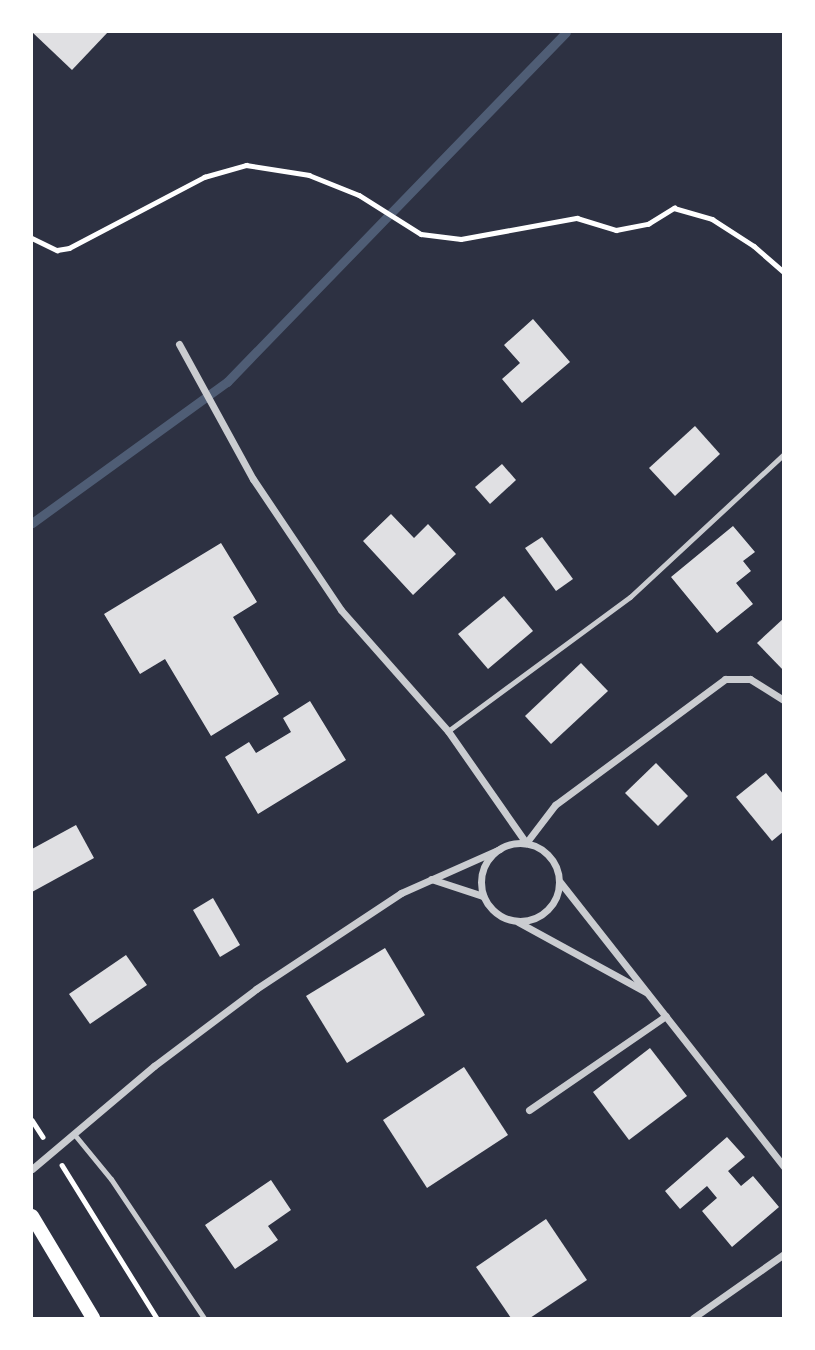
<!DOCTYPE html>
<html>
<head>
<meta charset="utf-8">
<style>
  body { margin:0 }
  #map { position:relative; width:815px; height:1350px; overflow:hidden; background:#2d3142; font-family:"IBM Plex Sans",sans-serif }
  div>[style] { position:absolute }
  .stream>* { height:9px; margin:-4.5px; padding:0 4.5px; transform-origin:4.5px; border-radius:4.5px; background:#4f5d75 }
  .building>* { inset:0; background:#e0e0e3 }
  .path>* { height:4.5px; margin:-2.25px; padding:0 2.25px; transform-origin:2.25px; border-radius:2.25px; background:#fff }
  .service>* { height:5px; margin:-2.5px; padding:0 2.5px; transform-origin:2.5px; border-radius:2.5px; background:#caccd0 }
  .minor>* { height:7px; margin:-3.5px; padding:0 3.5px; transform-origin:3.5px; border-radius:3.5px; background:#caccd0 }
  .minor>.ring { margin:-3.5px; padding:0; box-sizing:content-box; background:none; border:7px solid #caccd0; border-radius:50% }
  .secondary>* { height:14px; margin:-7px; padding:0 7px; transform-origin:7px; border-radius:7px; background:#fff }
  span { translate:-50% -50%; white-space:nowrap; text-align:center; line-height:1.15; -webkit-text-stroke:5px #fff; paint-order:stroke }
  .frame { position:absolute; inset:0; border:33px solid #fff; pointer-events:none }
</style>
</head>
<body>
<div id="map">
  <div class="stream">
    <i style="left:32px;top:523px;width:241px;rotate:-35.9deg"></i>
    <i style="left:227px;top:382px;width:487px;rotate:-45.9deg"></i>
  </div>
  <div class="building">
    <i style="clip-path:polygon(32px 32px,108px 32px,72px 70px)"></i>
    <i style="clip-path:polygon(533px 319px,570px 362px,522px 403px,502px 379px,520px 363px,504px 345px)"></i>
    <i style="clip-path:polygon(695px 426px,720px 454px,675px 496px,649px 468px)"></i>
    <i style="clip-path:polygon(502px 464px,516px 480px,490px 504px,475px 487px)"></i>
    <i style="clip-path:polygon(391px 514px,414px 538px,428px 524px,456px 554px,413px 595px,363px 541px)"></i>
    <i style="clip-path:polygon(733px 526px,755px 552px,743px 561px,751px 571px,736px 583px,753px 604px,717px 633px,671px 577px)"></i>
    <i style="clip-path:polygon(542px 537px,573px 579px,556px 591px,525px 548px)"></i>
    <i style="clip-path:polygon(221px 543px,257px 602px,233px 617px,279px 694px,211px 736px,165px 659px,140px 674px,104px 614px)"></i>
    <i style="clip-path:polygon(504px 596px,533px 631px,488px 669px,458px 634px)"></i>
    <i style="clip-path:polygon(784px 618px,784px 671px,757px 643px)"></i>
    <i style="clip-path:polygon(581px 663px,608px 691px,551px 744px,525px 716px)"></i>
    <i style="clip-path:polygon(310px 701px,346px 760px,258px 814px,225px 757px,249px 742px,256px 753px,291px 732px,283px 718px)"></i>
    <i style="clip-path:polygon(656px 763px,688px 796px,658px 826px,625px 793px)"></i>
    <i style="clip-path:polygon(766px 773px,784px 795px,784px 831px,772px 841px,736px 797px)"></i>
    <i style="clip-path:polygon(76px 825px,94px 858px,32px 892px,32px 849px)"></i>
    <i style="clip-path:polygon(213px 898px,240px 945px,220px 957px,193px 910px)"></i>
    <i style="clip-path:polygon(385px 948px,425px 1015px,347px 1063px,306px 996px)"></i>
    <i style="clip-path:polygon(126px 955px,147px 985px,90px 1024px,69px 994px)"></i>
    <i style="clip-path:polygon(650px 1048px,687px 1096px,629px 1140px,593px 1092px)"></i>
    <i style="clip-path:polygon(464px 1067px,508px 1135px,427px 1188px,383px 1120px)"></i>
    <i style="clip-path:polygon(727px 1137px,745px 1157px,728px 1171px,741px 1186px,753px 1176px,779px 1207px,732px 1247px,702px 1211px,717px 1198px,707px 1186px,680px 1209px,665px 1191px)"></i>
    <i style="clip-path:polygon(271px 1180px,291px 1210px,268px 1226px,278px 1240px,235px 1269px,205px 1225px)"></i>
    <i style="clip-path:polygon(546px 1219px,587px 1280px,530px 1318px,511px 1318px,476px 1267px)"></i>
  </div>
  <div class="path">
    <i style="left:32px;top:238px;width:28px;rotate:26deg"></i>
    <i style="left:57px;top:250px;width:12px;rotate:-9deg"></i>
    <i style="left:69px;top:248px;width:153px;rotate:-27.7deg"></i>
    <i style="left:204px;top:177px;width:44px;rotate:-15.9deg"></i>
    <i style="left:246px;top:165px;width:64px;rotate:9deg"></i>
    <i style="left:309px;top:175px;width:54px;rotate:21.8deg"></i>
    <i style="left:359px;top:195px;width:73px;rotate:32.2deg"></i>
    <i style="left:421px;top:234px;width:40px;rotate:7.1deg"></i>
    <i style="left:461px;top:239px;width:118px;rotate:-10.3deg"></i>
    <i style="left:577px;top:218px;width:41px;rotate:17.1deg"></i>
    <i style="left:616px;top:230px;width:33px;rotate:-11deg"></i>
    <i style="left:648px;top:224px;width:31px;rotate:-32deg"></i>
    <i style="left:674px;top:208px;width:40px;rotate:16deg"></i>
    <i style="left:712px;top:219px;width:50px;rotate:32.7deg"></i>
    <i style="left:754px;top:246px;width:40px;rotate:41deg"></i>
    <i style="left:32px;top:1120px;width:20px;rotate:57deg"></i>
    <i style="left:62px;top:1165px;width:180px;rotate:58.2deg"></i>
  </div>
  <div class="service">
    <i style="left:448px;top:731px;width:226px;rotate:-36.4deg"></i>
    <i style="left:630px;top:597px;width:210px;rotate:-42.9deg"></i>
    <i style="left:74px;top:1134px;width:58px;rotate:50.6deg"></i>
    <i style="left:111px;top:1179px;width:167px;rotate:56.2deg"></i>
  </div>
  <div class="minor">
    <i style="left:179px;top:344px;width:154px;rotate:61.3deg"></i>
    <i style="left:253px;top:479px;width:158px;rotate:56.1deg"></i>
    <i style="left:341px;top:610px;width:162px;rotate:48.5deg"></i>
    <i style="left:448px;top:731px;width:136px;rotate:55.1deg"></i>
    <i style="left:526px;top:843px;width:48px;rotate:-52.7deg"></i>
    <i style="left:555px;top:805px;width:212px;rotate:-36.5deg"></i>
    <i style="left:725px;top:679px;width:25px"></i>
    <i style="left:750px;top:679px;width:40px;rotate:32deg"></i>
    <i class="ring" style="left:481px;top:843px;width:71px;height:71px"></i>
    <i style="left:431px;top:879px;width:55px;rotate:18.1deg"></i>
    <i style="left:560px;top:882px;width:362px;rotate:51.8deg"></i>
    <i style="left:518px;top:922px;width:146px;rotate:28.7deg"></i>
    <i style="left:529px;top:1110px;width:166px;rotate:-34.5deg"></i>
    <i style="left:32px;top:1169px;width:160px;rotate:-40.2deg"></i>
    <i style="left:154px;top:1066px;width:128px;rotate:-37deg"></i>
    <i style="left:256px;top:989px;width:174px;rotate:-33.5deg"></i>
    <i style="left:401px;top:893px;width:108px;rotate:-24deg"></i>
    <i style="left:693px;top:1318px;width:111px;rotate:-35.1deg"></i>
  </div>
  <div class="secondary">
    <i style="left:32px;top:1216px;width:119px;rotate:59.1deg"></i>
  </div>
  <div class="frame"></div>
</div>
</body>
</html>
